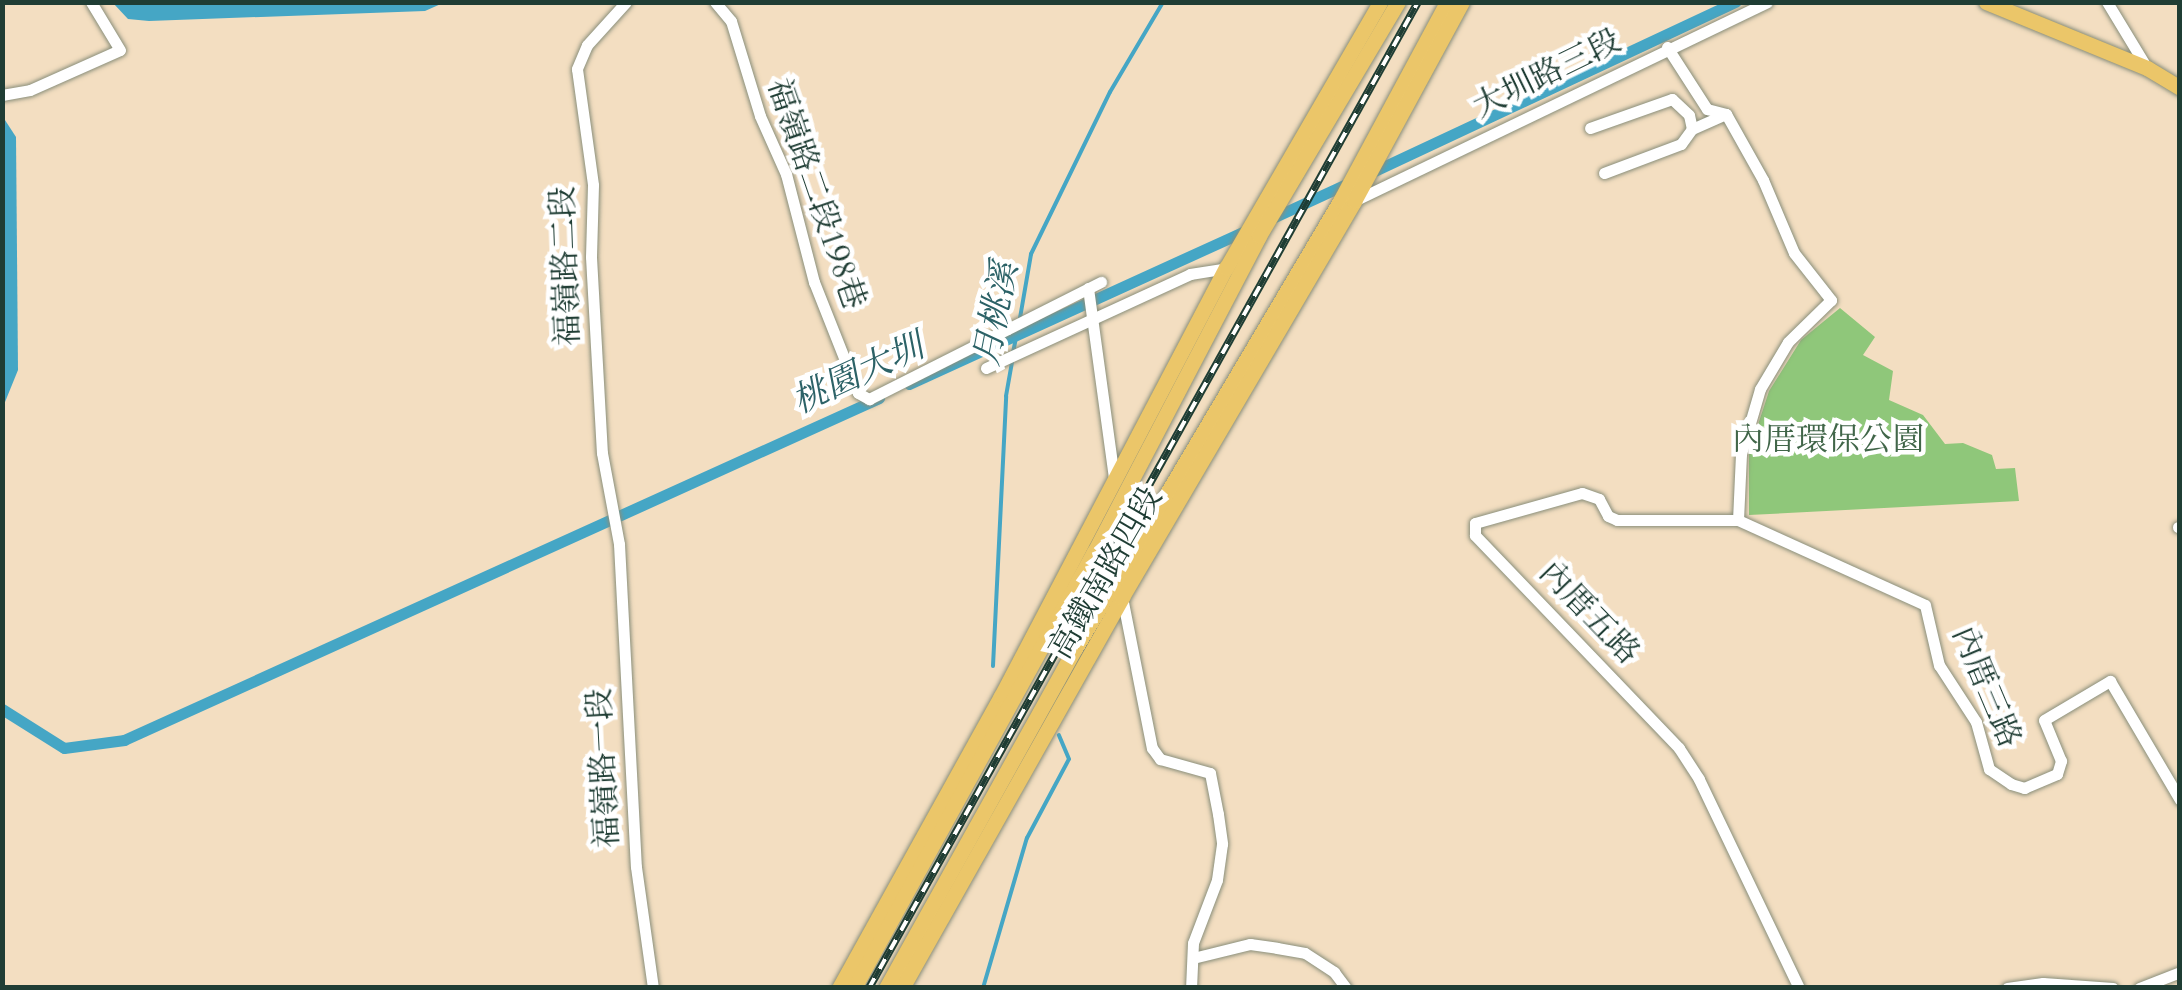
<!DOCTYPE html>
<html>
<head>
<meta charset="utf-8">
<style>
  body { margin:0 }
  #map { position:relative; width:2182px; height:990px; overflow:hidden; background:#f3dec1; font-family:Cardo,"Noto Serif TC",serif }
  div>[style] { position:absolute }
  .green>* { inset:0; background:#8fc77a }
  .water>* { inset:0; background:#45a6c5 }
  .stream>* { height:4px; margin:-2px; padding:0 2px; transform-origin:2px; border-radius:2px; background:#45a6c5 }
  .canal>* { height:11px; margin:-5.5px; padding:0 5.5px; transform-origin:5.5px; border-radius:5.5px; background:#45a6c5 }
  .roads { filter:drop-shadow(0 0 2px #898e7a) drop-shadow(0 0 2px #898e7a) }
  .minor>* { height:11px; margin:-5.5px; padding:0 5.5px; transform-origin:5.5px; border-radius:5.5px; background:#fff }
  .major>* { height:15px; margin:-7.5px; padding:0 7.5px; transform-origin:7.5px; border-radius:7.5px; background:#ebc669 }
  .rail>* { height:8px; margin-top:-4px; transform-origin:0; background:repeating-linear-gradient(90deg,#fff 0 11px,#1f3d34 0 22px); box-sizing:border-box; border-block:2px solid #1f3d34 }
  span { translate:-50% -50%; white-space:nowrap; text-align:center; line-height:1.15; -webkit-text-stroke:9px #fff; paint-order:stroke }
  .street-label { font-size:32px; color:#1f3d34 }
  .park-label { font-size:32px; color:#416649 }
  .water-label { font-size:35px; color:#2c6267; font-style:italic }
  .frame { position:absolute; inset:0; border:5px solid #1f3d34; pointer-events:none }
</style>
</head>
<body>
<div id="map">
  <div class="green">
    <i style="clip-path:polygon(1840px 308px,1875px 337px,1863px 355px,1893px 371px,1889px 400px,1923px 415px,1945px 444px,1963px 443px,1992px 455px,1996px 469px,2015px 468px,2019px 501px,1749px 515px,1749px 452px,1769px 391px,1801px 340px)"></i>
  </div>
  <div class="water">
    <i style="clip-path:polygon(113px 3px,443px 3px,425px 11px,149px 21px,128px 19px)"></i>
    <i style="clip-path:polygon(3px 117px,16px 137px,18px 370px,3px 407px)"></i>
  </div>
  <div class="stream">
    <i style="left:1020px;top:318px;width:65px;rotate:-80.2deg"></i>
    <i style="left:1031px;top:254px;width:180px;rotate:-64deg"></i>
    <i style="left:1110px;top:92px;width:104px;rotate:-59.5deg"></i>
    <i style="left:1013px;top:353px;width:25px;rotate:-79deg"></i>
    <i style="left:993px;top:666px;width:270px;rotate:-87.2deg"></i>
    <i style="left:1006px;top:396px;width:35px;rotate:-80deg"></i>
    <i style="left:983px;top:988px;width:156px;rotate:-73.7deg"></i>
    <i style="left:1027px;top:838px;width:89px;rotate:-62deg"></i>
    <i style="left:1069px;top:759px;width:26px;rotate:-113deg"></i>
  </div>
  <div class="canal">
    <i style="left:1368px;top:174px;width:406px;rotate:-25.1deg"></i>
    <i style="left:1268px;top:220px;width:91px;rotate:-24.6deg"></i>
    <i style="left:909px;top:384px;width:371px;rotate:-24.5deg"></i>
    <i style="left:2px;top:709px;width:73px;rotate:32.2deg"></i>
    <i style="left:64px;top:748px;width:61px;rotate:-7.6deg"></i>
    <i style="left:124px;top:740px;width:829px;rotate:-24.37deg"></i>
  </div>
  <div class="roads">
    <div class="minor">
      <i style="left:626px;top:2px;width:58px;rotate:132.2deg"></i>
      <i style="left:587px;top:45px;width:26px;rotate:113deg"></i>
      <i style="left:577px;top:69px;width:117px;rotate:82.1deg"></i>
      <i style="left:593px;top:185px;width:72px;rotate:91.6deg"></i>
      <i style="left:591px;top:257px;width:196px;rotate:86.8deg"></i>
      <i style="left:602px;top:453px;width:93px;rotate:79.4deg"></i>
      <i style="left:619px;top:544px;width:323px;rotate:87deg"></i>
      <i style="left:636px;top:867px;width:122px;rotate:82deg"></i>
      <i style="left:715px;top:2px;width:25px;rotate:50deg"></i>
      <i style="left:731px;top:21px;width:99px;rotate:73deg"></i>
      <i style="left:760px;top:116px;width:64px;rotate:65.9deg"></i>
      <i style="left:786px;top:174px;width:112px;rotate:75.5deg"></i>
      <i style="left:814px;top:282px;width:119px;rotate:68.4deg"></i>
      <i style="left:858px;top:393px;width:13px;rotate:29deg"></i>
      <i style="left:869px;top:399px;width:260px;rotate:-26.8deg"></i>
      <i style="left:2107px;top:2px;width:77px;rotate:58.8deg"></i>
      <i style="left:1667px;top:47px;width:74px;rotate:57.2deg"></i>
      <i style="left:1707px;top:109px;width:20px;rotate:15deg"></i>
      <i style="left:1726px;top:114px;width:76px;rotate:60.7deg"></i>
      <i style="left:1763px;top:180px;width:79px;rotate:67deg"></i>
      <i style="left:1794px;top:253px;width:60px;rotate:51.8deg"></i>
      <i style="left:1831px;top:300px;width:60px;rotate:135.7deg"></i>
      <i style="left:1788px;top:342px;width:55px;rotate:120.8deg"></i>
      <i style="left:1760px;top:389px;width:68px;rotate:106.3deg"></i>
      <i style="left:1741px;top:454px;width:66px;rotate:92.6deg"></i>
      <i style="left:2px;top:95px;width:28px;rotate:-10deg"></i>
      <i style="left:30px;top:90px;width:98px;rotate:-24deg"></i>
      <i style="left:120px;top:50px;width:56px;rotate:-121.1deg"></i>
      <i style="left:1590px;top:128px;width:87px;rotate:-19.5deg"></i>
      <i style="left:1672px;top:99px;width:23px;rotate:43deg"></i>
      <i style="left:1689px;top:115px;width:14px;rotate:78deg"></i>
      <i style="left:1604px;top:173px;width:82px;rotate:-20.6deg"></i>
      <i style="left:1681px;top:144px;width:19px;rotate:-54deg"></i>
      <i style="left:1692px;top:129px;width:37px;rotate:-24deg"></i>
      <i style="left:1354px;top:201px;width:458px;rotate:-25.7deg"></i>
      <i style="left:1088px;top:288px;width:193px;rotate:82.2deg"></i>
      <i style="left:986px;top:368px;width:225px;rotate:-24.7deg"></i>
      <i style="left:1190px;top:274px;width:36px;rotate:-9deg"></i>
      <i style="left:1116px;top:512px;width:62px;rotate:87.2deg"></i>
      <i style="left:2178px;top:527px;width:2px"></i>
      <i style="left:1122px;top:597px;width:154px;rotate:78.8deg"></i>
      <i style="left:1152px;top:748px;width:14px;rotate:54deg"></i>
      <i style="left:1160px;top:759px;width:52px;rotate:15.6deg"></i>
      <i style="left:1210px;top:773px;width:42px;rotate:79deg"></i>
      <i style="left:1218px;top:814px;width:30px;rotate:82deg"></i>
      <i style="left:1222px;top:844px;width:36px;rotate:98deg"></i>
      <i style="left:1217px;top:880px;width:67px;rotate:110.9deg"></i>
      <i style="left:1193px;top:943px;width:45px;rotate:92.5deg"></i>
      <i style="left:1193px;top:958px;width:59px;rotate:-13.8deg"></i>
      <i style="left:1250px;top:944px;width:27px;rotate:8deg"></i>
      <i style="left:1277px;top:948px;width:28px;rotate:10deg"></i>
      <i style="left:1305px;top:953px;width:35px;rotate:33deg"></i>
      <i style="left:1334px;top:972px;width:20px;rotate:53deg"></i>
      <i style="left:1799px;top:988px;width:232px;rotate:-115.6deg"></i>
      <i style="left:1699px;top:779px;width:37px;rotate:-123deg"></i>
      <i style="left:1679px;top:748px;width:295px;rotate:-133.8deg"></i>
      <i style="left:1475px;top:535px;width:12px;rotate:-90deg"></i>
      <i style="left:1475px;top:523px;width:111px;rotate:-15.7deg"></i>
      <i style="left:1582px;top:493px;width:18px;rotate:19deg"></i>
      <i style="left:1599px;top:499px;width:19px;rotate:62deg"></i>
      <i style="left:1608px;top:516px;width:10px;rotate:24deg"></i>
      <i style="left:1617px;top:520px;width:121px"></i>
      <i style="left:1738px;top:520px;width:205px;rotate:24.4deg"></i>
      <i style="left:1925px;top:605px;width:62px;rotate:76.9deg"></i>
      <i style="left:1939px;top:665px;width:68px;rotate:57deg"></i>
      <i style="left:1976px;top:722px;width:49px;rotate:74.5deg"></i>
      <i style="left:1989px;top:769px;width:27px;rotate:34deg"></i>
      <i style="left:2011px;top:784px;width:14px;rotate:17deg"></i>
      <i style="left:2024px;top:788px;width:36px;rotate:-23deg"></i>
      <i style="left:2057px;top:774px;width:14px;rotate:-73deg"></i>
      <i style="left:2061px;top:761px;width:44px;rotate:-112.5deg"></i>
      <i style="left:2044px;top:720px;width:77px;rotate:-30.6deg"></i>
      <i style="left:2110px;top:681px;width:138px;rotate:59.5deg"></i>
      <i style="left:2007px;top:988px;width:36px;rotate:-8deg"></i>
      <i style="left:2043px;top:983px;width:70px;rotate:4.1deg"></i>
      <i style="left:2139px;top:988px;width:44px;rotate:-21.3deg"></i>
    </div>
    <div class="major">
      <i style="left:1986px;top:2px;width:174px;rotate:22.3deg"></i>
      <i style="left:2147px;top:68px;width:39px;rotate:31deg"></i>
      <i style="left:839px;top:988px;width:334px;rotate:-61deg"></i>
      <i style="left:1001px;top:696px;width:484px;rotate:-62.3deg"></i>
      <i style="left:1226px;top:268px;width:307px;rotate:-59.9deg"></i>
      <i style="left:854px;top:988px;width:498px;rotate:-61.2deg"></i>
      <i style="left:1094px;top:552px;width:356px;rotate:-62.4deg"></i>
      <i style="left:1259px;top:236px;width:272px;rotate:-59.3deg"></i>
      <i style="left:886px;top:988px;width:390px;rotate:-60.9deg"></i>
      <i style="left:1076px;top:647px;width:518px;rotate:-59.38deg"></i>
      <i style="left:1340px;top:201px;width:226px;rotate:-61.7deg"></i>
      <i style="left:902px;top:988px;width:449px;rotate:-60.6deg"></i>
      <i style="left:1122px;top:597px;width:459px;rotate:-59.6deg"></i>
      <i style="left:1354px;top:201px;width:226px;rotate:-61.5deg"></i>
    </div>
  </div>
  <div class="rail">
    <i style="left:869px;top:988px;width:1129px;rotate:-60.89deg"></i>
  </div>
  <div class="street-label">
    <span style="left:1547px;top:74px;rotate:-26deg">大圳路三段</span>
    <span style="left:816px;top:194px;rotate:71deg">福嶺路二段198巷</span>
    <span style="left:566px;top:266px;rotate:-92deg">福嶺路二段</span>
    <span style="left:1106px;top:573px;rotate:-60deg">高鐵南路四段</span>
    <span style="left:1589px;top:613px;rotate:46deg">內厝五路</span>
    <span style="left:1986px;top:687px;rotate:67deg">內厝三路</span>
    <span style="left:604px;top:768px;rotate:-93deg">福嶺路一段</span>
  </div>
  <div class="park-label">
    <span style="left:1828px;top:440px">內厝環保公園</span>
  </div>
  <div class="water-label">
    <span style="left:996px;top:314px;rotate:-79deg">月桃溪</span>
    <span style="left:858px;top:374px;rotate:-25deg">桃園大圳</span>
  </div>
  <div class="frame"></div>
</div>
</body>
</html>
